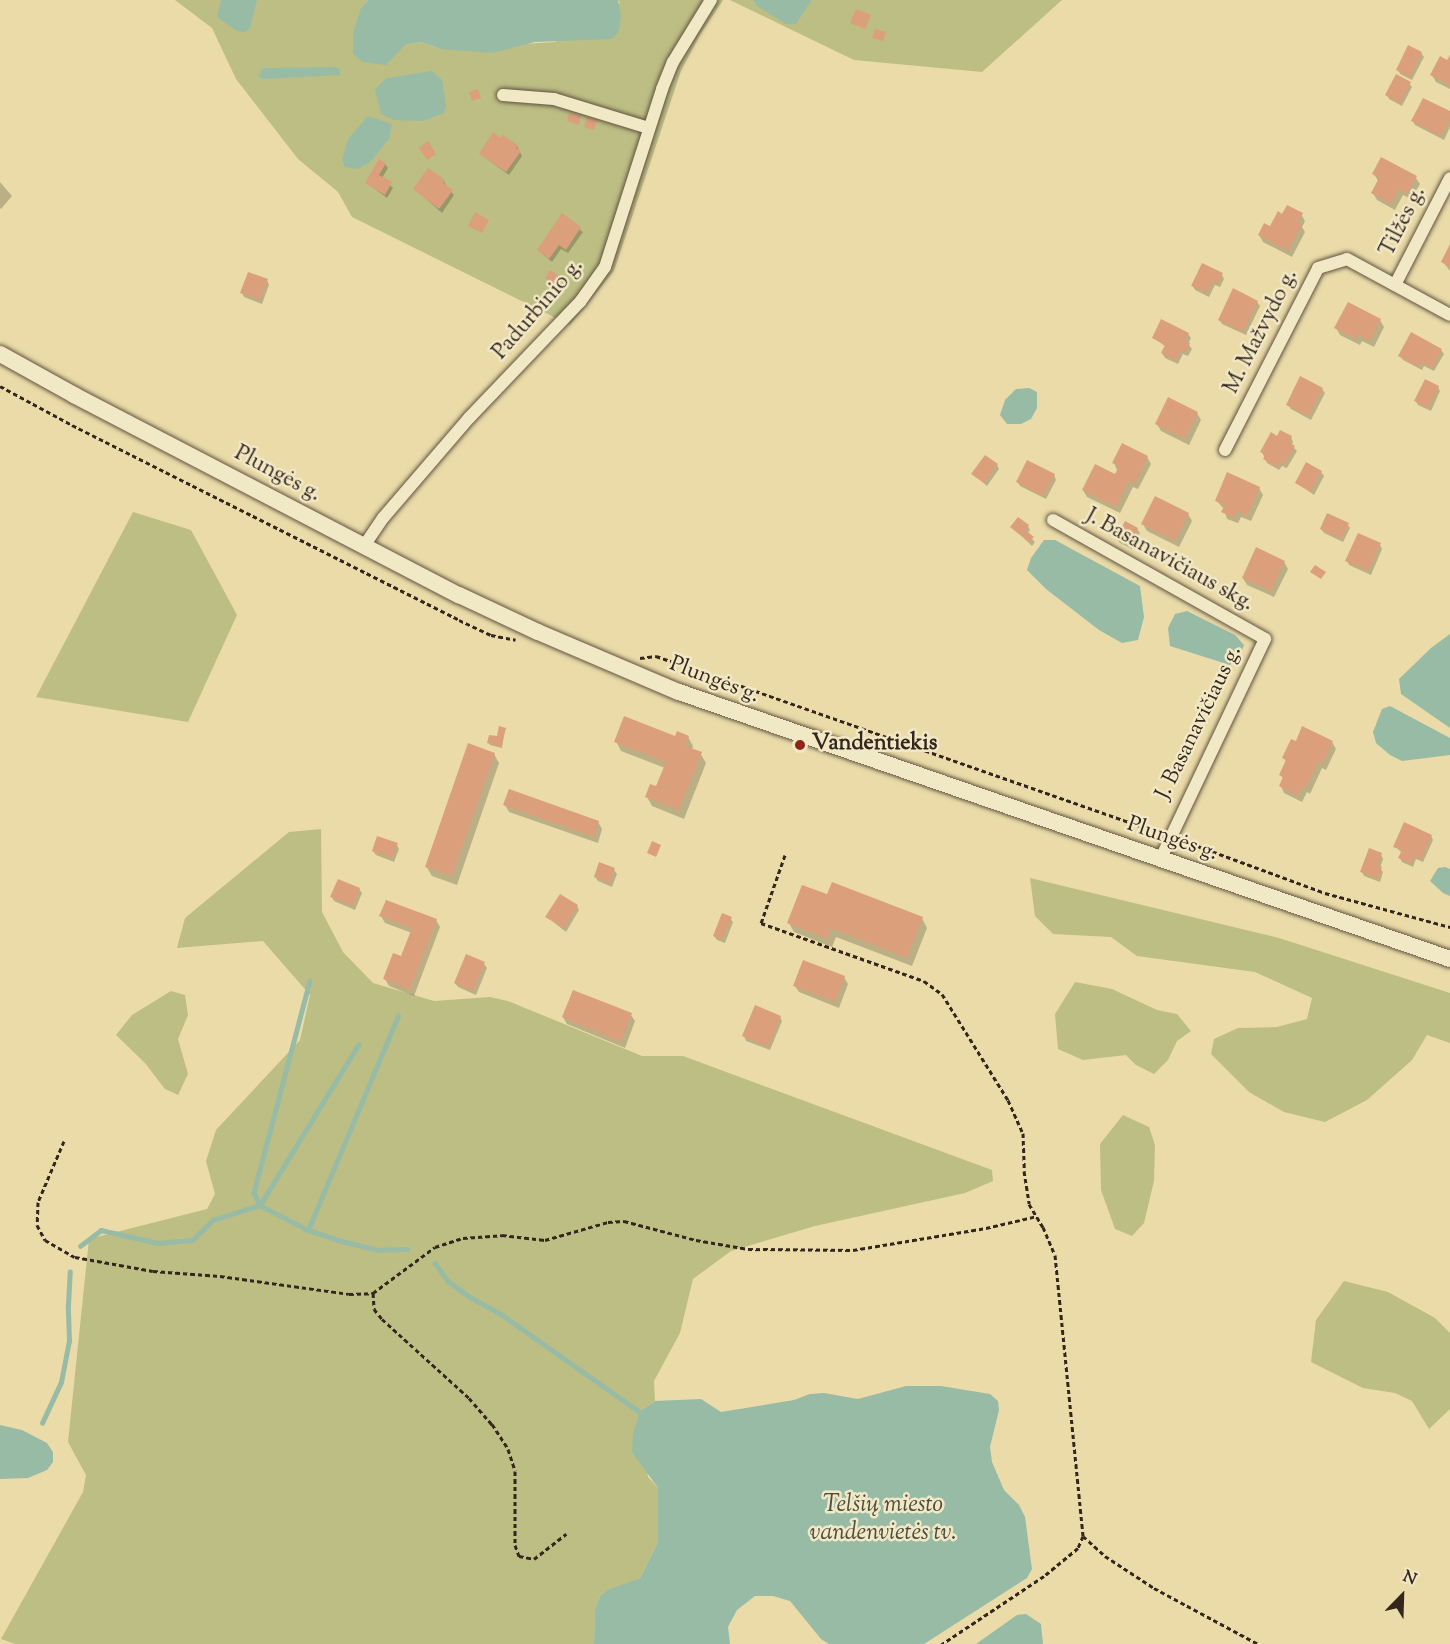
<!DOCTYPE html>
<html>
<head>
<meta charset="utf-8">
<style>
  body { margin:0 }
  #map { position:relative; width:1450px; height:1644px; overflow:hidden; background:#eadba8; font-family:"Sorts Mill Goudy",serif }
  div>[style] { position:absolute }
  .green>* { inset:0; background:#bcbe84 }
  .water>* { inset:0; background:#98bba6 }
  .shadow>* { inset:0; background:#0003 }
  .stream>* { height:4.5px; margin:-2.25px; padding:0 2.25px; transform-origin:2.25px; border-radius:2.25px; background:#98bba6 }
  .building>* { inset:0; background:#dc9f7c }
  .path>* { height:3px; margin-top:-1.5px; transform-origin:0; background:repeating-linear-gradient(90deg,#35261d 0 4.5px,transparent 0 7.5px) }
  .roads { filter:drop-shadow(0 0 2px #625340) drop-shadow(0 0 2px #625340) }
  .minor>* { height:12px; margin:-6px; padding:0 6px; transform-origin:6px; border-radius:6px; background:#f1e8c6 }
  .secondary>* { height:16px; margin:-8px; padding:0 8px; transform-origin:8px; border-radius:8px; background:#f1e8c6 }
  .dots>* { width:16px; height:16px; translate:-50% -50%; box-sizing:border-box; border:3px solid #f1e8c6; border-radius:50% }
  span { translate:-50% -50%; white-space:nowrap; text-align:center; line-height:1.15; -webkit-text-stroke:5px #f1e8c6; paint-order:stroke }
  .street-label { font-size:22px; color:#35261d }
  .poi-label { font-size:22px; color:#35261d; font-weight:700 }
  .left { translate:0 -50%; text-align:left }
  .water-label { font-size:24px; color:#4e4b3f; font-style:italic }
  .north { position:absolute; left:1372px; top:1566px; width:60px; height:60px; -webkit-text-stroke:4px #f1e8c6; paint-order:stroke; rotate:23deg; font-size:16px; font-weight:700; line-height:24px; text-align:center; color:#35261d }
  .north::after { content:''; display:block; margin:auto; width:21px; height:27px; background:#35261d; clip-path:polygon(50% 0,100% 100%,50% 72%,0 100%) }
</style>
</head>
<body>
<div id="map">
  <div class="green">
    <i style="clip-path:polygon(175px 0,368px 0,361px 8px,405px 45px,421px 42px,441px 49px,555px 42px,620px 3px,618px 0,723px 0,700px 35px,681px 71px,614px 271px,570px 325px,352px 217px,338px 192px,298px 159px,236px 79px,212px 28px)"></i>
    <i style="clip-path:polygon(730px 0,1062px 0,982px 72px,854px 60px)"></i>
    <i style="clip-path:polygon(133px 512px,191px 530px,237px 615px,188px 722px,36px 697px)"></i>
    <i style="clip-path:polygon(321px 829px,322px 912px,343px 952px,373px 983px,434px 1001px,490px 997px,508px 1001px,642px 1056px,683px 1056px,992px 1170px,993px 1181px,965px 1193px,815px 1226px,731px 1251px,693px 1279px,680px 1333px,654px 1381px,655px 1401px,640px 1411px,648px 1477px,658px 1488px,658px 1542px,640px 1578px,600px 1596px,595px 1609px,594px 1644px,15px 1644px,1px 1639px,83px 1492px,86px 1475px,68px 1442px,89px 1239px,207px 1209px,215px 1194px,206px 1161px,216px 1130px,300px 1040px,310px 995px,263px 941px,177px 948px,185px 918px,289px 832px)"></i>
    <i style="clip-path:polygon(1030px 878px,1279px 938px,1450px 993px,1450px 1043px,1427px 1035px,1412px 1060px,1367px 1100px,1325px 1122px,1284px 1112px,1249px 1092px,1211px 1054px,1214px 1039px,1238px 1028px,1277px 1027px,1307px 1019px,1312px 998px,1255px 972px,1137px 956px,1111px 937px,1053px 934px,1035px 916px)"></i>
    <i style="clip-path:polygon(1075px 982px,1112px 989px,1157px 1010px,1177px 1014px,1191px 1031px,1177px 1041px,1168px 1060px,1154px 1074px,1136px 1065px,1126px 1055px,1083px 1060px,1058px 1049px,1055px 1014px)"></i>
    <i style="clip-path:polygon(171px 991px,185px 995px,188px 1015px,178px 1039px,188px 1074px,178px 1095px,165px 1089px,145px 1063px,116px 1035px,132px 1015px)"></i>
    <i style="clip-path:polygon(1123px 1115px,1149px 1127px,1155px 1145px,1154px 1181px,1144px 1223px,1132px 1236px,1115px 1229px,1101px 1190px,1100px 1144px)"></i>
    <i style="clip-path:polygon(1344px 1281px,1388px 1292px,1435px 1318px,1450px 1333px,1450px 1409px,1429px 1429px,1412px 1401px,1395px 1393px,1363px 1388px,1311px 1362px,1316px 1320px)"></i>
  </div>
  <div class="water">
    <i style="clip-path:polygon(221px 0,257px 0,250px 28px,245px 32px,237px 31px,217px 17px)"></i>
    <i style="clip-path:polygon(368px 0,618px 0,621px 16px,619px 31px,612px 39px,535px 42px,493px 53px,441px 49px,421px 42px,405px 45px,386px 65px,363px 62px,353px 54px,353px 33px,361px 8px)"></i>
    <i style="clip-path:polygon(753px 0,811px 0,811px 1px,796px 24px,786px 24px,757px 6px)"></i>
    <i style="clip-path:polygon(335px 67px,339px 68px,340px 75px,263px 79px,258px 76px,264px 68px)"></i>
    <i style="clip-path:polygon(432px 71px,442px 80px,446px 106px,444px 113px,423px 121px,394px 120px,381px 114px,375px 90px,380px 84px,387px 78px)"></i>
    <i style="clip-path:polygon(368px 116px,392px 124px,389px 139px,370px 162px,358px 169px,345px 167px,342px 160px,348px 139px)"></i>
    <i style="clip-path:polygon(1029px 388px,1037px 392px,1037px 408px,1031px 419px,1021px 424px,1007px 424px,1000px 415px,1005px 400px,1016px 389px)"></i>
    <i style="clip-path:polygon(1044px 540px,1055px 540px,1140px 586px,1144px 617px,1138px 640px,1122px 643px,1099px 630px,1046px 589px,1027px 570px,1031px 558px)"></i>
    <i style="clip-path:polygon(1187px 611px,1235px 635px,1244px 645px,1239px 658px,1230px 665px,1170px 646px,1168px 628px,1175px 614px)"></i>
    <i style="clip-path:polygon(1450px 634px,1450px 728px,1401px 694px,1399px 679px,1431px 648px)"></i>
    <i style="clip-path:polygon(1390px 706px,1450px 738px,1450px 755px,1402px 761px,1390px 755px,1376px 743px,1373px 732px,1382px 709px)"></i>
    <i style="clip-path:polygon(1445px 867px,1450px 869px,1450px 896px,1443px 893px,1430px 881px,1438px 868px)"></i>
    <i style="clip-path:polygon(906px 1386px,941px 1386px,990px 1394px,998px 1401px,999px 1410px,990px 1447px,992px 1462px,1004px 1490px,1019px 1505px,1025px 1517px,1032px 1569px,1027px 1578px,924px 1644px,829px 1644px,821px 1639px,790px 1601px,773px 1596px,755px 1596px,737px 1610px,728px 1627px,730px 1644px,594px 1644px,595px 1609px,600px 1596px,608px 1590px,640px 1578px,658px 1542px,658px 1488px,632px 1452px,633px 1434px,640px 1411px,655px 1401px,701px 1399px,721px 1412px,794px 1400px,810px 1394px,824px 1393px,858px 1399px)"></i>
    <i style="clip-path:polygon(0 1425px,22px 1430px,47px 1443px,53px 1452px,53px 1462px,47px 1470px,28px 1478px,0 1479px)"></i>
    <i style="clip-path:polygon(1026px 1614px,1041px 1624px,1043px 1644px,976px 1644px,1017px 1615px)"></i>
  </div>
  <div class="shadow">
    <i style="clip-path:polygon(1421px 53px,1424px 57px,1412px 80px,1400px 74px,1398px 70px)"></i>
    <i style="clip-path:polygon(1450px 59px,1450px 89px,1436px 82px,1432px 75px)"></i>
    <i style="clip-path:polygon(1409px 83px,1412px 87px,1402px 106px,1389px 99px,1387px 95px)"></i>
    <i style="clip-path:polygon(1450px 113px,1450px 127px,1444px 140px,1415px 125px,1413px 121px)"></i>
    <i style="clip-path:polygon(517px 146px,522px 156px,509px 175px,480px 154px)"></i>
    <i style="clip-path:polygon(385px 164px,388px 168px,382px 178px,393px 188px,387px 198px,367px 183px)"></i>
    <i style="clip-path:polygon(1374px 174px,1416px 178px,1420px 184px,1411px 199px,1403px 195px,1395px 210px,1377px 200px,1373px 193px,1378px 181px)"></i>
    <i style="clip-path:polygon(444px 181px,446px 186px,454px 195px,442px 213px,415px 189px)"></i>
    <i style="clip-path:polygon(0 182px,12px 196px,1px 209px,0 208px)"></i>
    <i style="clip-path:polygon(1301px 214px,1305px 221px,1302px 227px,1305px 232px,1292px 257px,1263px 242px,1259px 235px,1283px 216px)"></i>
    <i style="clip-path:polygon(562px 216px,583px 232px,568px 253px,561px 249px,552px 262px,538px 250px)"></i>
    <i style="clip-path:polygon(1450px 247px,1450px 271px,1443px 262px)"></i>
    <i style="clip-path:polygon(1222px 275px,1224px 279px,1220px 287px,1215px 285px,1209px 297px,1195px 290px,1193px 286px)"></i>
    <i style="clip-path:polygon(267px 280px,269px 285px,262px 304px,244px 297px,242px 293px)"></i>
    <i style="clip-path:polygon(1257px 302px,1260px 306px,1246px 335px,1222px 324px,1219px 319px)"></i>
    <i style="clip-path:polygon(1380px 320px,1384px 327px,1374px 347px,1362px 341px,1360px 345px,1340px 335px,1336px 328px)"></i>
    <i style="clip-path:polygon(1188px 334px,1191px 338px,1188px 344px,1192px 349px,1188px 356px,1183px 354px,1178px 364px,1165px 358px,1162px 353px,1166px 347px,1154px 338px)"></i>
    <i style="clip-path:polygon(1441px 350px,1444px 354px,1434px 371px,1424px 366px,1422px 370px,1403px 360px,1400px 356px)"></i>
    <i style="clip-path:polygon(1438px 387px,1440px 391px,1431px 411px,1418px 405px,1416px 401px)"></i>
    <i style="clip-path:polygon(1322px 389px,1325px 393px,1311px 420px,1291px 409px,1288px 405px)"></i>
    <i style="clip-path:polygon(1197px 413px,1201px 420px,1189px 445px,1161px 431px,1157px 424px)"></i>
    <i style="clip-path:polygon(1291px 437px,1293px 442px,1291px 445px,1297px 451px,1287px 468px,1282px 466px,1279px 470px,1267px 463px,1262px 452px,1277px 438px)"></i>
    <i style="clip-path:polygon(1147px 457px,1151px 464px,1138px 489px,1133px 487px,1120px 513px,1087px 497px,1083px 490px,1116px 476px,1117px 470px,1114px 463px)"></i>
    <i style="clip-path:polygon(997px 465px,999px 469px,987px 486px,973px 474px)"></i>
    <i style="clip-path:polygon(1321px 472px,1324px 476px,1314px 495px,1297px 483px)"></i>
    <i style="clip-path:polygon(1054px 475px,1056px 480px,1046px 499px,1020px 486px,1018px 482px)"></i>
    <i style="clip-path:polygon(1259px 488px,1263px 495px,1251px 521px,1241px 517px,1238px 523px,1227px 519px,1224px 509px,1216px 500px)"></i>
    <i style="clip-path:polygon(1188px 514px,1192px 521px,1179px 547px,1147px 531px,1143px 524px)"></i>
    <i style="clip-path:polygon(1347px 524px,1350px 528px,1343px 542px,1324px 533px,1321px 529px)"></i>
    <i style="clip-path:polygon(1028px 526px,1030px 530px,1027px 534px,1035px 542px,1032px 546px,1012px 527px)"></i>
    <i style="clip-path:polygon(1137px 529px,1140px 533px,1132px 549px,1120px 543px,1117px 539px)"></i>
    <i style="clip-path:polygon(1380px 545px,1382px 549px,1371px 575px,1349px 565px,1347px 561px)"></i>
    <i style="clip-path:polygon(1284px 562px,1288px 569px,1274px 597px,1247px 585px,1243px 578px)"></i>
    <i style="clip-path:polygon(505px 729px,502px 748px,490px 745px,489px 743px,498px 738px)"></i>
    <i style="clip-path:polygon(688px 737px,693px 746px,692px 750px,700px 753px,706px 763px,684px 819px,652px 806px,647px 797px,657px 788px,665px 768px,621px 751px,616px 741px)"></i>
    <i style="clip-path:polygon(1332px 742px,1336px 749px,1326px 770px,1322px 768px,1310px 794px,1307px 792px,1302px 802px,1284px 793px,1281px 786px,1284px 780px,1281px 775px,1286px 762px,1284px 758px,1296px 743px)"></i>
    <i style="clip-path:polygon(494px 754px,499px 763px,457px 885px,432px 876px,426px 866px)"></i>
    <i style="clip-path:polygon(505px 805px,598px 822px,602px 829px,598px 843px,509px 812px)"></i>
    <i style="clip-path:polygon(1431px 836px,1433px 840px,1423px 862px,1416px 859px,1413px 867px,1402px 862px,1400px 858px,1402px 853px,1395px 846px)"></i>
    <i style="clip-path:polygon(397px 845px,399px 849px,394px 862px,376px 855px,373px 851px)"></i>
    <i style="clip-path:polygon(1381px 854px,1383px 859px,1380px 868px,1383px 872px,1380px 882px,1364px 876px,1362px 872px)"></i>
    <i style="clip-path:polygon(614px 870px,617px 874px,612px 887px,598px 881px,595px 877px)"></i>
    <i style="clip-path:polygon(359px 889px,362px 893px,355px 910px,334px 901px,332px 897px)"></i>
    <i style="clip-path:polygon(828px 896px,922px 918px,927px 928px,912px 966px,836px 937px,832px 947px,794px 932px,789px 923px)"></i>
    <i style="clip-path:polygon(577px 906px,579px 910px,566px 932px,547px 917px)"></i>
    <i style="clip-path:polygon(381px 916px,436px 920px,440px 927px,414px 996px,389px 986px,385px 979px,402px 958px,412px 933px,385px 923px)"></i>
    <i style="clip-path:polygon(730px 918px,733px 922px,725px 943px,717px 940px,714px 936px)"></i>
    <i style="clip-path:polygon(484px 964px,487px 968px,476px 995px,458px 987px,455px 983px)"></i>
    <i style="clip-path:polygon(844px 977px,848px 984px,839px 1008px,799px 992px,795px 986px)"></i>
    <i style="clip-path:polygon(631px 1015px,635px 1021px,625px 1048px,567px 1024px,563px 1017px)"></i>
    <i style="clip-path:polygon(780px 1017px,782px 1021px,770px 1050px,746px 1041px,744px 1036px)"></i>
  </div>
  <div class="stream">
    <i style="left:310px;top:981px;width:219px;rotate:104.8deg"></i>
    <i style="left:254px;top:1193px;width:13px;rotate:63deg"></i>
    <i style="left:260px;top:1205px;width:188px;rotate:-58.5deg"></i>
    <i style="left:308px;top:1230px;width:232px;rotate:-67.2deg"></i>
    <i style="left:80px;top:1246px;width:26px;rotate:-37deg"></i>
    <i style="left:101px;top:1230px;width:58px;rotate:12.8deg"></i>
    <i style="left:158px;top:1243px;width:34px;rotate:-5deg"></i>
    <i style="left:192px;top:1240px;width:29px;rotate:-44deg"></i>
    <i style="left:213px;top:1220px;width:49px;rotate:-17.7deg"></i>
    <i style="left:260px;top:1205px;width:54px;rotate:27.5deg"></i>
    <i style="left:308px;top:1230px;width:40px;rotate:18deg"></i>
    <i style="left:346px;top:1242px;width:32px;rotate:14deg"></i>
    <i style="left:377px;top:1250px;width:30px;rotate:-2deg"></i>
    <i style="left:435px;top:1263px;width:22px;rotate:54deg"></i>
    <i style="left:448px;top:1281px;width:27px;rotate:36deg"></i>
    <i style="left:470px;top:1297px;width:35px;rotate:29deg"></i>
    <i style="left:501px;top:1314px;width:174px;rotate:35.2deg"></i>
    <i style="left:42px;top:1423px;width:45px;rotate:-65.1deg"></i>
    <i style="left:61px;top:1382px;width:42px;rotate:-79deg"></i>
    <i style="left:69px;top:1341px;width:36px;rotate:-92deg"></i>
    <i style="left:68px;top:1305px;width:33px;rotate:-87deg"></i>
  </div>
  <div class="building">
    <i style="clip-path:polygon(856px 9px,871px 15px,865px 29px,850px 23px)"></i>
    <i style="clip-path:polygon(875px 29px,886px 32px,883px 41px,872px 38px)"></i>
    <i style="clip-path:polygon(1408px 45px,1422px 52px,1410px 77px,1396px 70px)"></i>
    <i style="clip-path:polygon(1450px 55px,1450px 85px,1430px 75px,1440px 56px,1447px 60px)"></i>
    <i style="clip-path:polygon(1396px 74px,1411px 82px,1400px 103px,1385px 95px)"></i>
    <i style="clip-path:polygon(478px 89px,481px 98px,472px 101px,469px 92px)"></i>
    <i style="clip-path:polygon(1423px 98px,1450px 111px,1450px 119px,1441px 136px,1411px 121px)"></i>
    <i style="clip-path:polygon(569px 113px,581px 116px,579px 125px,567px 121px)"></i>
    <i style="clip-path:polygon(587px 117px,597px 120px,594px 130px,584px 127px)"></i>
    <i style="clip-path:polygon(493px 132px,500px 138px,502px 135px,518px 145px,516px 148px,521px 151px,506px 172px,479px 154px)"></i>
    <i style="clip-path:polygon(428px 141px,436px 154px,427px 160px,419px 148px)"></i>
    <i style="clip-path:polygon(1381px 157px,1417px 176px,1407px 194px,1399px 189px,1391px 204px,1371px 193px,1379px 178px,1372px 174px)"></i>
    <i style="clip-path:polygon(379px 159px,386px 163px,379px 175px,392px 182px,385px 195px,365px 183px)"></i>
    <i style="clip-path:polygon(428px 168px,445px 180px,443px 183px,453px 190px,439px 209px,413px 189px)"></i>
    <i style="clip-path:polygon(1287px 205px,1303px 213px,1298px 222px,1302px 224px,1288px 251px,1258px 235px,1264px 223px,1270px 226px,1278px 211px,1282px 214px)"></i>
    <i style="clip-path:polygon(475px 212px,489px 220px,482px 233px,468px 226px)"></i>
    <i style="clip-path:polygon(562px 213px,581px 227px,566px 250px,559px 245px,549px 259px,537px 250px)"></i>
    <i style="clip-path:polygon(1450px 244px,1450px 267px,1441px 262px)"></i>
    <i style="clip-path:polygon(1202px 263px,1223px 273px,1218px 284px,1212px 282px,1207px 293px,1191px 286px)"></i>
    <i style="clip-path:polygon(550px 270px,565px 280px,559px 288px,545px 278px)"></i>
    <i style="clip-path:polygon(248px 272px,268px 279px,260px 300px,240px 293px)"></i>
    <i style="clip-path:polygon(1233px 288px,1258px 301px,1243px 332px,1218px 320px)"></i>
    <i style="clip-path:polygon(1348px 302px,1381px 319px,1370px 341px,1358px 335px,1356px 339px,1334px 328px)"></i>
    <i style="clip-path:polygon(1161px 319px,1189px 333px,1185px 341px,1190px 343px,1186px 353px,1181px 351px,1176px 361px,1161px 353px,1165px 345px,1152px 338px)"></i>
    <i style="clip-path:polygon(1411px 332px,1442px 349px,1432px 368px,1421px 362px,1419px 367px,1398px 356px)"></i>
    <i style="clip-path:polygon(1300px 376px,1323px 388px,1309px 416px,1286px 405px)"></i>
    <i style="clip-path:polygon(1425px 379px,1439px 386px,1428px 408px,1414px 401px)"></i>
    <i style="clip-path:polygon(1168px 397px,1198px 412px,1185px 439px,1155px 424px)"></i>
    <i style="clip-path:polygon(1280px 430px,1292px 436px,1289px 442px,1295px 446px,1284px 465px,1279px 462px,1277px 467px,1263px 459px,1265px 455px,1260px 452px,1271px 432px,1277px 436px)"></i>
    <i style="clip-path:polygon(1122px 443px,1148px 456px,1135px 484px,1129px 481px,1116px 507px,1082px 490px,1095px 464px,1115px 474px,1119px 466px,1112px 463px)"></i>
    <i style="clip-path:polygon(985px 455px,998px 464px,984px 483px,971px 474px)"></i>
    <i style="clip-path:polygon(1027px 460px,1055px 474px,1043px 496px,1016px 482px)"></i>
    <i style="clip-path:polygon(1306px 462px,1322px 471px,1311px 492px,1295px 483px)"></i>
    <i style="clip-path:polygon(1227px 472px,1260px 487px,1247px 516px,1237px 511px,1234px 518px,1221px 512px,1225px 505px,1215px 501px)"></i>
    <i style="clip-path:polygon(1155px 496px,1189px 513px,1175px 541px,1141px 524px)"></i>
    <i style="clip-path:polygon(1327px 513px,1349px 523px,1341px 539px,1320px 529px)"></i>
    <i style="clip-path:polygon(1018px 517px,1029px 525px,1025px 530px,1034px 537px,1029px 542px,1010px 527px)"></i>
    <i style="clip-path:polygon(1125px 521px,1138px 528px,1130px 546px,1116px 539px)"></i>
    <i style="clip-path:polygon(1358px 533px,1381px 543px,1368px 571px,1345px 561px)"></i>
    <i style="clip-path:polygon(1256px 547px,1285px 561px,1271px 591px,1242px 578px)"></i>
    <i style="clip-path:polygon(1315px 565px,1326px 572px,1321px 579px,1310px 572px)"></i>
    <i style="clip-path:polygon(624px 716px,675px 736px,677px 731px,689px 736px,685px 746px,702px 752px,679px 810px,645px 797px,650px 784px,656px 786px,666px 762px,614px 742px)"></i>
    <i style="clip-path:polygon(499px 726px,506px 728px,501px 747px,487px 743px,489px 735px,497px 736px)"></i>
    <i style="clip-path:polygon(1302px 726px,1333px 741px,1322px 764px,1318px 762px,1306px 788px,1303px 786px,1298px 796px,1279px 786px,1283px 777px,1279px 775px,1286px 760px,1282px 758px,1291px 739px,1296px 741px)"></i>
    <i style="clip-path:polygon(468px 743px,495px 753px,452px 876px,425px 867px)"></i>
    <i style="clip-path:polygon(509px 789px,599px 821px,594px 837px,503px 805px)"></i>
    <i style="clip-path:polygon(1404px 822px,1432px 835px,1421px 859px,1414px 856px,1411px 864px,1398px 858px,1402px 850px,1393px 847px)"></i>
    <i style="clip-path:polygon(377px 836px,398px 843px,392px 858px,372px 851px)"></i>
    <i style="clip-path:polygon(652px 841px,661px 845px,656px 857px,647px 853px)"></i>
    <i style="clip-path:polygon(1369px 848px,1382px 853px,1377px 865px,1382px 867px,1378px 879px,1360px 872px)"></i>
    <i style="clip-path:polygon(599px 862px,615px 868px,610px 883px,594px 877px)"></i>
    <i style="clip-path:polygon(338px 879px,360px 888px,353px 906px,330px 897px)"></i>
    <i style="clip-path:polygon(832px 882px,923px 917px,907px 958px,831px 928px,827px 939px,787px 923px,802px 885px,827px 894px)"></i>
    <i style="clip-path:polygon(560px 894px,578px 905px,564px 928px,545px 917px)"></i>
    <i style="clip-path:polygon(386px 900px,437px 919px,410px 990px,383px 979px,393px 953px,401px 956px,412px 928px,379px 916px)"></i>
    <i style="clip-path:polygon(722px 913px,732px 917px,722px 940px,713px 936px)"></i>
    <i style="clip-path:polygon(466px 954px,485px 962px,473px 991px,454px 983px)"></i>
    <i style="clip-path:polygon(803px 960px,845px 976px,835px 1002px,793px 986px)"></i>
    <i style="clip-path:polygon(573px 990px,632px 1013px,621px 1042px,562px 1017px)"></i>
    <i style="clip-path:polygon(755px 1005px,781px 1016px,768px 1047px,742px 1036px)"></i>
  </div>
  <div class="path">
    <i style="left:0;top:386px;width:82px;rotate:28.4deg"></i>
    <i style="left:72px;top:425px;width:433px;rotate:26.7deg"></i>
    <i style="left:459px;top:620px;width:35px;rotate:25deg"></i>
    <i style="left:491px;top:635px;width:25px;rotate:11deg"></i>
    <i style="left:640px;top:658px;width:16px;rotate:-7deg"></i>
    <i style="left:656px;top:656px;width:534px;rotate:19.35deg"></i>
    <i style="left:1184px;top:841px;width:150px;rotate:20.2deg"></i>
    <i style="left:1325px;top:893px;width:130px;rotate:15.2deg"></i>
    <i style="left:785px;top:855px;width:72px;rotate:109.4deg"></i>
    <i style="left:761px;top:923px;width:173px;rotate:19.6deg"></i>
    <i style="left:924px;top:981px;width:22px;rotate:36deg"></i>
    <i style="left:942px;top:994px;width:125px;rotate:58.1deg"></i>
    <i style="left:1008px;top:1100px;width:36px;rotate:66deg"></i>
    <i style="left:1023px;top:1133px;width:38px;rotate:88deg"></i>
    <i style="left:1024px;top:1171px;width:33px;rotate:81deg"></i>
    <i style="left:1029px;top:1204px;width:27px;rotate:59deg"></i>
    <i style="left:1043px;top:1227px;width:30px;rotate:67deg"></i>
    <i style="left:1055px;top:1255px;width:282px;rotate:84.3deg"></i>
    <i style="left:1083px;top:1536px;width:13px;rotate:113deg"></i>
    <i style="left:1078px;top:1548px;width:44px;rotate:140.5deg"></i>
    <i style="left:1044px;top:1576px;width:123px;rotate:146.3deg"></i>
    <i style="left:64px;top:1141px;width:66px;rotate:113.1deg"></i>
    <i style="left:38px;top:1202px;width:23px;rotate:92deg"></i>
    <i style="left:37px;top:1225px;width:17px;rotate:62deg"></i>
    <i style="left:45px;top:1240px;width:34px;rotate:30deg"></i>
    <i style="left:75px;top:1257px;width:79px;rotate:10.2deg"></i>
    <i style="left:153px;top:1271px;width:67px;rotate:4.3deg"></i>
    <i style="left:220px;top:1276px;width:130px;rotate:7.9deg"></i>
    <i style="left:349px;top:1294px;width:24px;rotate:-2deg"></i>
    <i style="left:373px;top:1293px;width:77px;rotate:-36.6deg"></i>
    <i style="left:435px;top:1247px;width:29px;rotate:-18deg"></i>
    <i style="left:463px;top:1238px;width:39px;rotate:-4deg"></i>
    <i style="left:502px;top:1235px;width:43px;rotate:6.6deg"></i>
    <i style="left:545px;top:1240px;width:66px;rotate:-15.9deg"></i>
    <i style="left:608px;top:1222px;width:16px;rotate:-4deg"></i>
    <i style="left:624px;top:1221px;width:74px;rotate:14.8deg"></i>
    <i style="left:696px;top:1240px;width:53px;rotate:9.8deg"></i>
    <i style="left:748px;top:1249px;width:105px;rotate:0.5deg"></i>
    <i style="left:853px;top:1250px;width:135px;rotate:-9.4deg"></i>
    <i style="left:986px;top:1228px;width:52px;rotate:-13.2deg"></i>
    <i style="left:373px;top:1293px;width:16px;rotate:86deg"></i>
    <i style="left:374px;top:1309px;width:13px;rotate:51deg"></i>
    <i style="left:382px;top:1319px;width:118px;rotate:42.2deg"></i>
    <i style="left:469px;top:1398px;width:35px;rotate:49deg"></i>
    <i style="left:492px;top:1424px;width:30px;rotate:57deg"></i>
    <i style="left:508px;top:1449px;width:23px;rotate:72deg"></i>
    <i style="left:515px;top:1471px;width:74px;rotate:90deg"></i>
    <i style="left:515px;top:1545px;width:12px;rotate:70deg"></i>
    <i style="left:519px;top:1556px;width:15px;rotate:11deg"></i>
    <i style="left:534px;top:1559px;width:41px;rotate:-38deg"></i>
    <i style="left:1083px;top:1536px;width:30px;rotate:42deg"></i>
    <i style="left:1105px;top:1556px;width:59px;rotate:33.1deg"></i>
    <i style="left:1154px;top:1588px;width:118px;rotate:28.3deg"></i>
  </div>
  <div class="roads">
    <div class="minor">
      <i style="left:503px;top:95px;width:51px;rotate:4.5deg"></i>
      <i style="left:554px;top:99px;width:99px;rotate:17deg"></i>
      <i style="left:1395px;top:285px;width:120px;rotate:-62.8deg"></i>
      <i style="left:1225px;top:450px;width:204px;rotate:-62.9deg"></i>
      <i style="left:1318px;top:268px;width:30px;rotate:-17deg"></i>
      <i style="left:1347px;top:259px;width:117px;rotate:28.5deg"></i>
      <i style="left:1053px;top:520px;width:243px;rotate:29.3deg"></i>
      <i style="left:1265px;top:639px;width:245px;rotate:115.4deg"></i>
      <i style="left:364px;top:546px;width:34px;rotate:-56deg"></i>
      <i style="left:383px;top:518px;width:132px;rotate:-49.3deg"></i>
      <i style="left:469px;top:418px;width:161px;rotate:-46.3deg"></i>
      <i style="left:580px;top:302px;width:43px;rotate:-54.5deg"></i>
      <i style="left:605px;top:267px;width:187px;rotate:-72.2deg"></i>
      <i style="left:662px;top:89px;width:29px;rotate:-68deg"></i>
      <i style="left:673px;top:62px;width:73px;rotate:-58.5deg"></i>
    </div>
    <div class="secondary">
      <i style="left:0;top:354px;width:85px;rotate:29deg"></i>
      <i style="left:74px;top:395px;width:434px;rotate:27.5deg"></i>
      <i style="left:459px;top:595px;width:87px;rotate:25.1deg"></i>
      <i style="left:538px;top:632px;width:153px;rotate:23.1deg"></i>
      <i style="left:679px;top:692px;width:816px;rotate:19.1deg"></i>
    </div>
  </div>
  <div class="dots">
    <i style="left:800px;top:745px;background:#8f2418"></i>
  </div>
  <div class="street-label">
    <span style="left:1404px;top:222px;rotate:-63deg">Tilžės g.</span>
    <span style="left:539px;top:310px;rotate:-49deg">Padurbinio g.</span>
    <span style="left:1262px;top:332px;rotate:-63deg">M. Mažvydo g.</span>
    <span style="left:277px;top:475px;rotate:28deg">Plungės g.</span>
    <span style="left:1169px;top:561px;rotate:29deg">J. Basanavičiaus skg.</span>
    <span style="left:714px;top:681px;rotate:21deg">Plungės g.</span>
    <span style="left:1200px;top:723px;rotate:-64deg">J. Basanavičiaus g.</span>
    <span style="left:1172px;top:840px;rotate:19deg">Plungės g.</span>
  </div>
  <div class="poi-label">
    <span class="left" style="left:812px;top:745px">Vandentiekis</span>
  </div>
  <div class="water-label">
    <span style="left:883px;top:1520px">Telšių miesto<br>vandenvietės tv.</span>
  </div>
  <div class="north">N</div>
</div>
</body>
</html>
